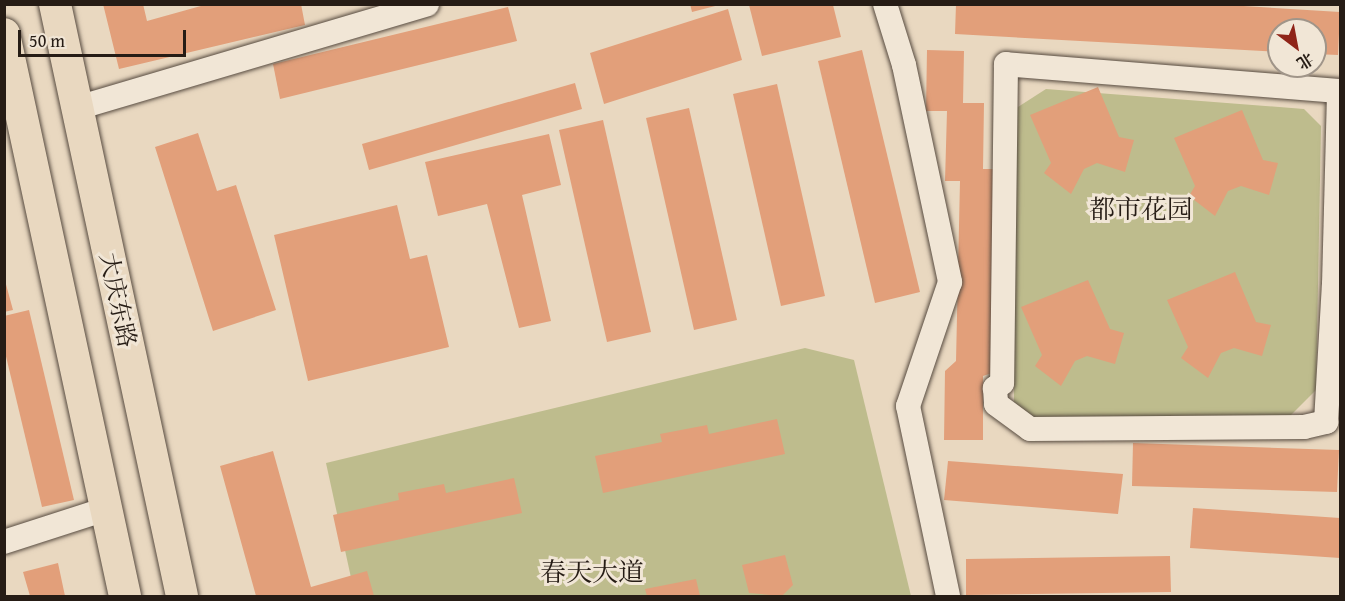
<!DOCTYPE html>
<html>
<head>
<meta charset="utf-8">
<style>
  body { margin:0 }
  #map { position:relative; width:1345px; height:601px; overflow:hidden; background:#e9d8c0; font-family:"Gentium Book Plus","Noto Serif SC",serif }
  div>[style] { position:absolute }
  .green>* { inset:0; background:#bebc8d }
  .building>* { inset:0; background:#e29f7a }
  .roads { filter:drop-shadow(0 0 2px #574b40) drop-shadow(0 0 2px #574b40) }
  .minor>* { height:24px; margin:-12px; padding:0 12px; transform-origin:12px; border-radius:12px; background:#f1e6d6 }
  .major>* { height:32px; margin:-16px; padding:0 16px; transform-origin:16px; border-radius:16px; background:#e9d8c0 }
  span { translate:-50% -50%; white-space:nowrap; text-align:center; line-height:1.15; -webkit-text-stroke:6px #f1e6d6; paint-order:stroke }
  .street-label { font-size:24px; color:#261c15 }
  .neighbourhood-label { font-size:26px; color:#261c15 }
  .frame { position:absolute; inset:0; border:6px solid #261c15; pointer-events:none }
  .north { position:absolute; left:1267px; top:18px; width:60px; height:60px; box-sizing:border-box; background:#f1e6d6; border:2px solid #a09589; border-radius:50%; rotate:148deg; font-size:16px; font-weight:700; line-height:24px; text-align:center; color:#261c15 }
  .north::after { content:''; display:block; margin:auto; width:21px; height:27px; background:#8f2418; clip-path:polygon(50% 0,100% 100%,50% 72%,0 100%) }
  .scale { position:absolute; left:18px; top:30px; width:168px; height:27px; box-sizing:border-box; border:3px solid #261c15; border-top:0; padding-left:8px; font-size:18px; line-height:21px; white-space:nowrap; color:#261c15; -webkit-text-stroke:4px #f1e6d6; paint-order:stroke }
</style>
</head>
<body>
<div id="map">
  <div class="green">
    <i style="clip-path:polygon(1046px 89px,1304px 109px,1321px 126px,1316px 390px,1290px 416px,1034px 418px,1014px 402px,1015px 109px)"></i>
    <i style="clip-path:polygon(805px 348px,854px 360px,911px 596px,355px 596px,326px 463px)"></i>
  </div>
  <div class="building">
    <i style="clip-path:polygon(103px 4px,143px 4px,147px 21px,208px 4px,301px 4px,305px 25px,119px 69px)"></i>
    <i style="clip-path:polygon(690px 4px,719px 4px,719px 5px,692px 12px)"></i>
    <i style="clip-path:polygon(956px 4px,1211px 4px,1340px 12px,1338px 55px,1315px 54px,1315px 30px,1279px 30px,1279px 52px,955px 34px)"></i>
    <i style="clip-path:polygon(749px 5px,833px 5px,841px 37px,762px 56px)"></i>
    <i style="clip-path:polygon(508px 7px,517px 41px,280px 99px,273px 64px)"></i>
    <i style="clip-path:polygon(728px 9px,742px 60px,604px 104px,590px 53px)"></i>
    <i style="clip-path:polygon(862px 50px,920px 292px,875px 303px,818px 61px)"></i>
    <i style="clip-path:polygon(927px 50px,964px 51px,963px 103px,984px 103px,983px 169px,999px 169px,995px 372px,983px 376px,983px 440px,944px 440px,945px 371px,956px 361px,960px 181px,945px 181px,947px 111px,926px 111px)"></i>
    <i style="clip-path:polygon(575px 83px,582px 109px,369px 170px,362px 144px)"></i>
    <i style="clip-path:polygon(777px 84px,825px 296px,781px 306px,733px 94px)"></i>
    <i style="clip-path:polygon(1098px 87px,1119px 137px,1134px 140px,1125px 172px,1097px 163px,1084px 169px,1071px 194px,1044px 173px,1051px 163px,1030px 115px)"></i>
    <i style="clip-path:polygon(689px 108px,737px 320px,694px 330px,646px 118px)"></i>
    <i style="clip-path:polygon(1242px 110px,1263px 160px,1278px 163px,1269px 195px,1241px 186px,1228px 191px,1215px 216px,1189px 196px,1195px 186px,1174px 138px)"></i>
    <i style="clip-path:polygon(603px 120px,651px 332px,607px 342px,559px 130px)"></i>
    <i style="clip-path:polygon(198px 133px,217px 191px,236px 185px,276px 310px,213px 331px,155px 147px)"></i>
    <i style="clip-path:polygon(549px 134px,561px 185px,522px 195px,551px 321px,519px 328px,487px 204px,438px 216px,425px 162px)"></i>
    <i style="clip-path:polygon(397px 205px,410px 259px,427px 255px,449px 347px,308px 381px,274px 235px)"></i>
    <i style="clip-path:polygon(1235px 272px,1256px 322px,1271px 325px,1262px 356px,1234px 348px,1221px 353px,1208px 378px,1181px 358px,1188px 347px,1167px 300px)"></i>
    <i style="clip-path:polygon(4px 277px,13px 310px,4px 312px)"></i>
    <i style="clip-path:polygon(1088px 280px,1110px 329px,1124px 333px,1115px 364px,1087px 356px,1075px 361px,1061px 386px,1035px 366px,1042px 355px,1021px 307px)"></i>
    <i style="clip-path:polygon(29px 310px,74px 500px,42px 507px,4px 348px,4px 316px)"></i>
    <i style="clip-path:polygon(777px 419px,785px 454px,603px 493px,595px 456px,662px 442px,660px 434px,707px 425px,709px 434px)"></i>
    <i style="clip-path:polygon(1133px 443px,1339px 450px,1337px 492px,1132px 486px)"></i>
    <i style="clip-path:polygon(273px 451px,311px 587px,367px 571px,374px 596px,256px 596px,220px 466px)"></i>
    <i style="clip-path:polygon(948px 461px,1123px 474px,1118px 514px,944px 500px)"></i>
    <i style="clip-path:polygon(514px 478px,522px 513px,341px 552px,333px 515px,399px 500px,398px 493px,444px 484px,446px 493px)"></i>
    <i style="clip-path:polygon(1193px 508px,1340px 518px,1340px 558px,1190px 548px)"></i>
    <i style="clip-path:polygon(785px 555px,793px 585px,782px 596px,749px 593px,742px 565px)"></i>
    <i style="clip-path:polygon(1170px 556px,1171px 592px,966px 595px,966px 559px)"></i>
    <i style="clip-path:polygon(58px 563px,65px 596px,30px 596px,23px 572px)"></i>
    <i style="clip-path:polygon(696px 579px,700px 596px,647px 596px,645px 589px)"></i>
  </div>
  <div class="roads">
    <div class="minor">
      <i style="left:885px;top:4px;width:64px;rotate:72.7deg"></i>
      <i style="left:904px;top:65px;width:222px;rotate:78deg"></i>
      <i style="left:950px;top:282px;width:131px;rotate:108.7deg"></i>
      <i style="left:908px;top:406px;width:194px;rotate:78.1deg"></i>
      <i style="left:77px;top:108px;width:365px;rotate:-16.5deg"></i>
      <i style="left:1334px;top:285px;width:194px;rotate:-88.5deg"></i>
      <i style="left:1339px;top:91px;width:334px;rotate:-175.4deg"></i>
      <i style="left:1006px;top:64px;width:319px;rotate:90.7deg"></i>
      <i style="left:1002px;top:383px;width:9px;rotate:144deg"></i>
      <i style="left:995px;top:388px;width:16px;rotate:86deg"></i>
      <i style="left:996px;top:404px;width:42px;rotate:36.3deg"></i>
      <i style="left:1030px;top:429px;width:274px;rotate:-0.4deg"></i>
      <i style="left:1304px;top:427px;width:23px;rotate:-13deg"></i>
      <i style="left:1326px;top:422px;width:137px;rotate:-86.7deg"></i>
      <i style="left:1334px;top:285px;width:6px;rotate:9deg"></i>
      <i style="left:4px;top:542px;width:107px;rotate:-17.9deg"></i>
    </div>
    <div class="major">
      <i style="left:55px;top:4px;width:605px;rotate:77.89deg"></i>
      <i style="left:4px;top:34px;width:575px;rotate:77.85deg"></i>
    </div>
  </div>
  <div class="street-label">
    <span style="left:118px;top:300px;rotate:78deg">大庆东路</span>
  </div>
  <div class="neighbourhood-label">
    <span style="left:1141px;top:209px">都市花园</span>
    <span style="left:592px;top:572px">春天大道</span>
  </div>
  <div class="frame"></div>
  <div class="north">北</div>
  <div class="scale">50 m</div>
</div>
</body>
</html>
